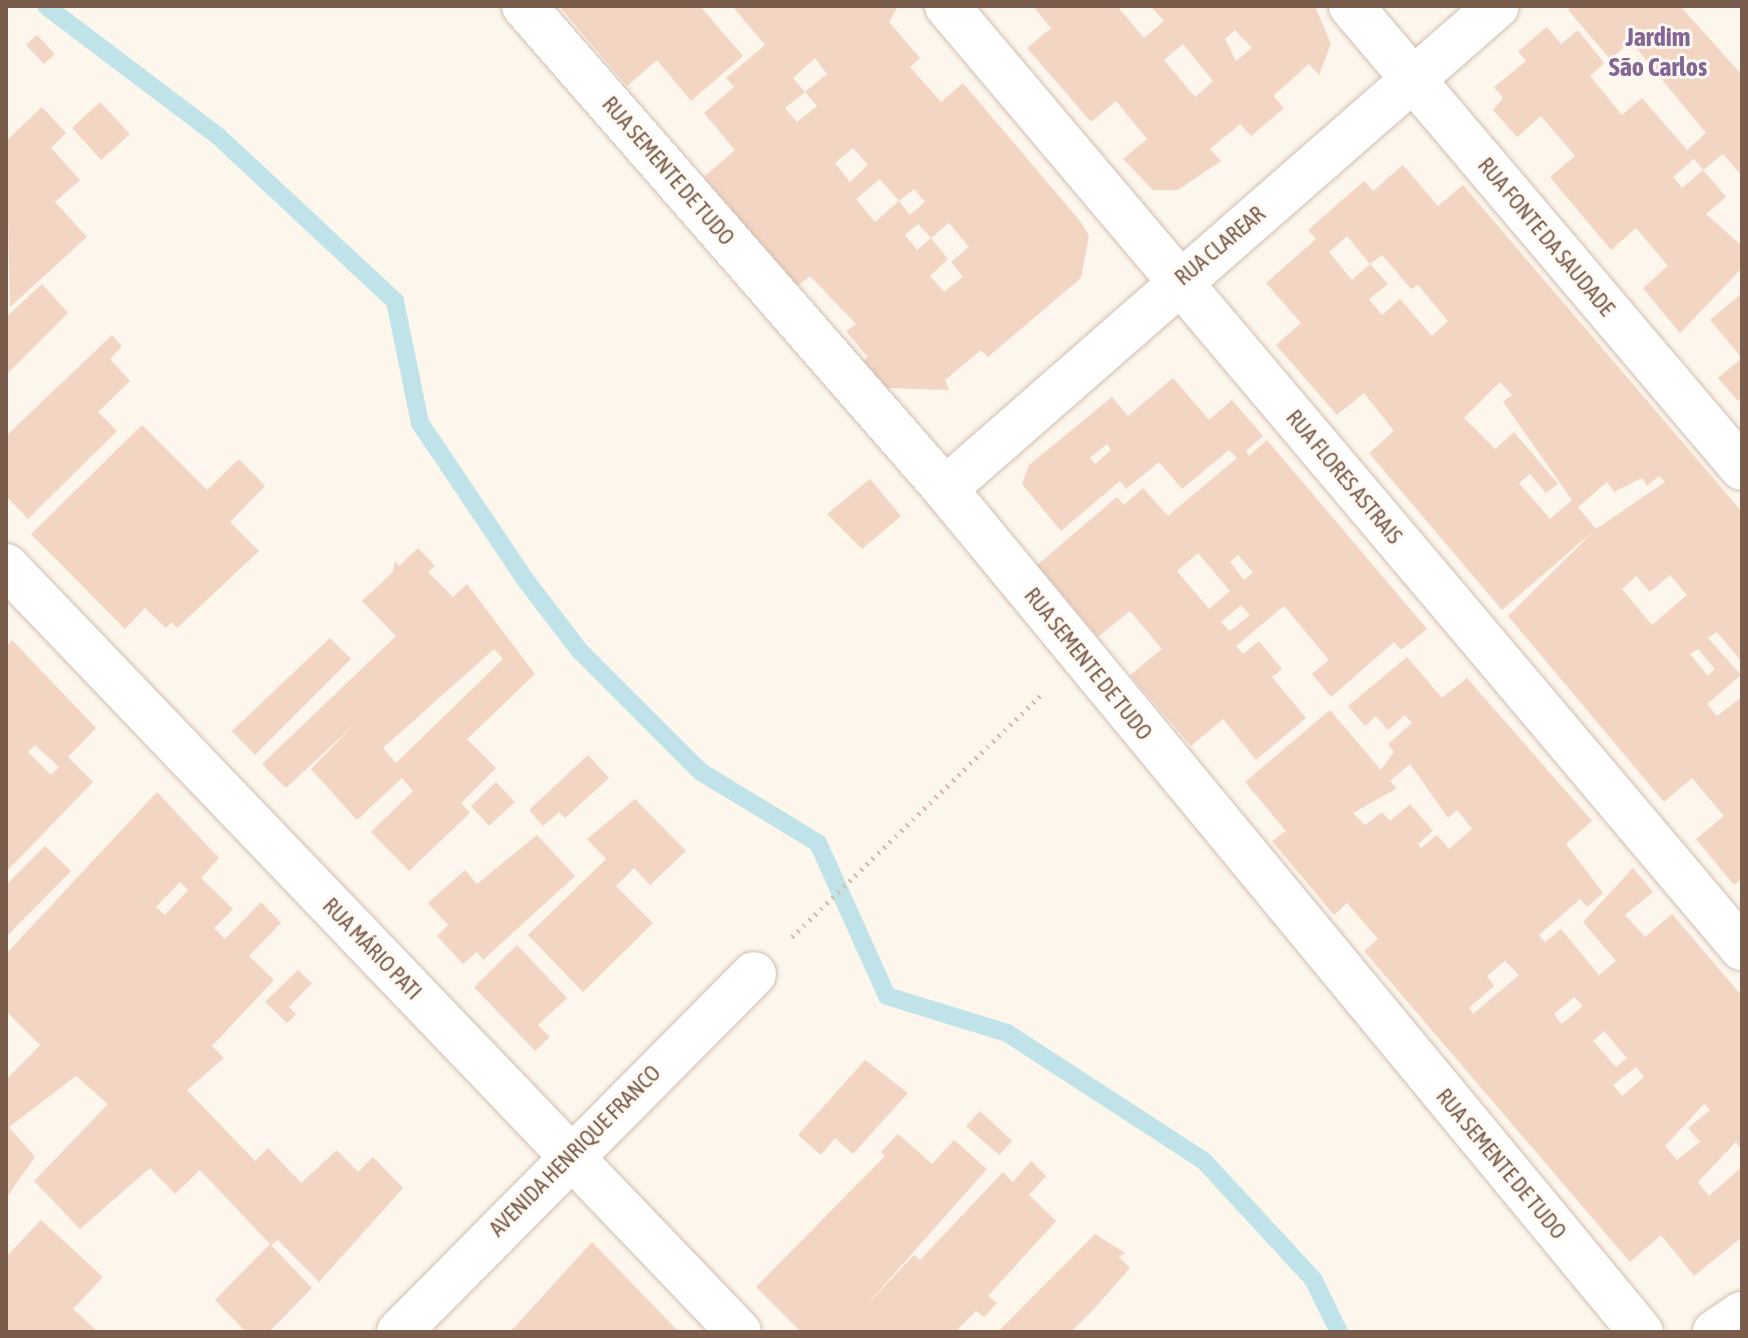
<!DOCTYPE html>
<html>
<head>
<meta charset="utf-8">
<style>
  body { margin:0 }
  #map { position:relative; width:1748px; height:1338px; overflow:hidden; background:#fdf6ec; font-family:"Asap Condensed",sans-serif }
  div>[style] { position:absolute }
  .stream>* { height:18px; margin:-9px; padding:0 9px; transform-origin:9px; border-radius:9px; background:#bfe3e8 }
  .building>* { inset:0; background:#f3d5c3 }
  .path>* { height:5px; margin-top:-2.5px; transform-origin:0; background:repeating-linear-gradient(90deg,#d9b8a5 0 2px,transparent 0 8px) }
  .roads { filter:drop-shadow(0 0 2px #d1beb0) drop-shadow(0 0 2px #d1beb0) }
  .street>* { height:44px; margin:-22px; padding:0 22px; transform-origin:22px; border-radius:22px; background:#fff }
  span { translate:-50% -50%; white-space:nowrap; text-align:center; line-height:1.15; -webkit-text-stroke:6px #fffaf3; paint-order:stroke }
  .street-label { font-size:22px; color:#7a5c4d }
  .quarter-label { font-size:26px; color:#846695; font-weight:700 }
  .frame { position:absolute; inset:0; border:8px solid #7a5c4d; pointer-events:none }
</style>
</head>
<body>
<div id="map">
  <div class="stream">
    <i style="left:46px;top:6px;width:217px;rotate:37.1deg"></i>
    <i style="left:219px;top:137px;width:241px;rotate:43deg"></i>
    <i style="left:395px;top:301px;width:125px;rotate:78.4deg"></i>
    <i style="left:420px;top:423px;width:192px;rotate:56.1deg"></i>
    <i style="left:527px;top:582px;width:86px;rotate:52.6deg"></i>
    <i style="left:579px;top:650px;width:173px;rotate:45deg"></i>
    <i style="left:701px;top:772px;width:137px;rotate:31.3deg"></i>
    <i style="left:818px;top:843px;width:168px;rotate:65.7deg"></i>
    <i style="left:887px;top:996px;width:126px;rotate:17.1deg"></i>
    <i style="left:1007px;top:1033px;width:235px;rotate:33deg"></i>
    <i style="left:1204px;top:1161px;width:161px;rotate:47.3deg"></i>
    <i style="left:1313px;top:1279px;width:59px;rotate:63.9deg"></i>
  </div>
  <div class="building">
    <i style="clip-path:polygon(559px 6px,700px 6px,743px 56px,691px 101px,657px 60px,627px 86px)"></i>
    <i style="clip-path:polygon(evenodd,732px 6px,898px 6px,889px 22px,920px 58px,910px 67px,941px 102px,963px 83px,1080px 221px,1089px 236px,1081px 278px,988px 357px,981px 350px,945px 380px,949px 390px,887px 388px,861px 363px,868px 357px,846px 331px,856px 324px,810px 276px,796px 287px,704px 177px,735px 150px,704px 113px,734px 87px,726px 78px,765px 45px,732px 6px,815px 58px,827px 74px,805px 92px,793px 78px,815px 58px,732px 6px,805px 92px,817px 106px,797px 122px,785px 108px,805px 92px,732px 6px,853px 148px,868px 165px,850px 182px,835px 163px,853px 148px,732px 6px,880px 179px,899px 201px,875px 222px,856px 199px,880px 179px,732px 6px,914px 189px,925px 202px,910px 215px,899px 201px,914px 189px,732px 6px,949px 223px,969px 247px,951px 262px,963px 277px,944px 292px,930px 276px,948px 259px,931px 238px,917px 250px,905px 235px,918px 224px,931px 238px,949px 223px)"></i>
    <i style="clip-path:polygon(evenodd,1033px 6px,1117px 6px,1144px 38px,1164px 21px,1150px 6px,1315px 6px,1331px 44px,1319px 75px,1309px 64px,1273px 96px,1284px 108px,1251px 136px,1240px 124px,1210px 149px,1221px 161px,1178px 190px,1153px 190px,1123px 159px,1147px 139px,1116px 101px,1091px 122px,1027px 48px,1051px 28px,1033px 6px,1235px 30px,1252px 48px,1236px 61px,1225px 39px,1235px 30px,1033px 6px,1183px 44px,1213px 81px,1195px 97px,1164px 60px,1183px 44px)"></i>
    <i style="clip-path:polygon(1572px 6px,1680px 6px,1742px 75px,1742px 176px,1723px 154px,1703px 170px,1694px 159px,1673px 177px,1682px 188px,1703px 170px,1726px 197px,1706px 214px,1742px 246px,1742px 268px,1680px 333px,1643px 288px,1668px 266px,1636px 228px,1611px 250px,1550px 177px,1575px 156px,1541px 116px,1517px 137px,1493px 110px,1503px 98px,1494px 87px,1526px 61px,1518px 51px,1547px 27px,1561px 44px,1578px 30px,1604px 63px,1590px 76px,1622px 115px,1642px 98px,1687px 150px,1706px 133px,1631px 42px,1610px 59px,1568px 10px)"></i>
    <i style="clip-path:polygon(37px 35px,55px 54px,44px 64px,26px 45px)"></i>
    <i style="clip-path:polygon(100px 102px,130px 134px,101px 160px,72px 128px)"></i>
    <i style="clip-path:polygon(42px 107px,66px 133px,51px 148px,80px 180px,55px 202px,87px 237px,10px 307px,6px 141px)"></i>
    <i style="clip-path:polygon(evenodd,1403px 165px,1438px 206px,1463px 185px,1742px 512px,1742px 662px,1717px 632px,1708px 638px,1741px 675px,1707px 704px,1717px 716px,1742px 697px,1742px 878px,1734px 885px,1696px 839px,1724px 816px,1692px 778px,1664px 802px,1508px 616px,1596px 529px,1665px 482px,1659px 476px,1647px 486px,1642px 478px,1614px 492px,1607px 482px,1578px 507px,1596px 529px,1502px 610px,1369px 453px,1394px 431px,1364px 393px,1337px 415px,1276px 345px,1301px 323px,1266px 283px,1316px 239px,1308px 230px,1364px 181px,1373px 191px,1403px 165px,1347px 236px,1370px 264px,1382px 255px,1411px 289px,1418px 285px,1448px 321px,1432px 336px,1400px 299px,1382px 315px,1369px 299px,1388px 284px,1370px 264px,1352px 280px,1329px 252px,1347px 236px,1403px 165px,1500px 382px,1512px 395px,1503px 402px,1572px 500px,1550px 519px,1519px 483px,1530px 474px,1546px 493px,1558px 484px,1514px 432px,1495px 449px,1464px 418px,1500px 382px,1403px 165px,1670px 575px,1687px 595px,1652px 625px,1622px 589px,1636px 576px,1650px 592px,1670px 575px,1403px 165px,1698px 649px,1715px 669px,1708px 676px,1690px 654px,1698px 649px)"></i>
    <i style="clip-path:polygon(42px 284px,68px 313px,6px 375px,6px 317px)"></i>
    <i style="clip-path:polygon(1742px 293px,1742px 398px,1738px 401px,1718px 378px,1742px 358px,1710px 320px)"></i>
    <i style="clip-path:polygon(112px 335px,122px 346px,110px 359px,130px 381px,98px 412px,117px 431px,28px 519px,6px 496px,6px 436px)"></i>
    <i style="clip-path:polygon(evenodd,1173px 378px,1209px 420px,1232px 400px,1263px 436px,1246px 451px,1249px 456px,1267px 440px,1427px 629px,1401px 650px,1394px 642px,1331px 697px,1312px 674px,1329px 660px,1284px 606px,1236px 646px,1243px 654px,1259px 641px,1282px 669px,1272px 677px,1306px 718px,1256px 760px,1223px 719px,1191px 746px,1130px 675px,1162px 649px,1130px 611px,1098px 637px,1037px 565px,1117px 497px,1124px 505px,1143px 488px,1168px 516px,1237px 458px,1229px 450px,1182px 489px,1159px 462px,1126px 489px,1120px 481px,1061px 531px,1022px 484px,1029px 465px,1112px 397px,1128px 416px,1173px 378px,1107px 444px,1111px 450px,1095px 464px,1090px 458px,1107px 444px,1173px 378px,1198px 553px,1230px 591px,1209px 609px,1177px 571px,1198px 553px,1173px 378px,1238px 555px,1253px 572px,1244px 580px,1230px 562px,1238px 555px,1173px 378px,1241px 605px,1250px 615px,1230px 631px,1221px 622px,1241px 605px)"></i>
    <i style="clip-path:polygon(142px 425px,207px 490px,239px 459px,265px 486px,230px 522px,259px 551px,177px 628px,171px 622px,166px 628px,145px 608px,125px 629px,31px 534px)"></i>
    <i style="clip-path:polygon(870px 479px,901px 516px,862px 549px,827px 514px)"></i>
    <i style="clip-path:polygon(evenodd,418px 548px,435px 566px,428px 572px,453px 597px,467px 584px,535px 674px,467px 739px,496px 768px,461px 803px,470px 813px,409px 871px,371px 832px,413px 791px,402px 778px,357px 820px,311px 769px,357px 722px,286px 788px,262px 764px,396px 636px,362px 601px,393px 572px,395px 561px,399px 566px,418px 548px,494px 649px,503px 659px,396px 763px,383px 748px,494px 649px)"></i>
    <i style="clip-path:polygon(330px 638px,351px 659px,255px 755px,232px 731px)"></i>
    <i style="clip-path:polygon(evenodd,12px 640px,96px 728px,68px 757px,93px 782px,6px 872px,6px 647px,12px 640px,35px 745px,59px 767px,51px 775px,28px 752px,35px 745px)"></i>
    <i style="clip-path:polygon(evenodd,1407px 657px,1442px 698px,1467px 678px,1592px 821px,1566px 844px,1603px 893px,1587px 907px,1580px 899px,1539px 935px,1545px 942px,1561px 929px,1599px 975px,1616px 961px,1583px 922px,1633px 868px,1653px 892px,1625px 915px,1645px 937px,1672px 914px,1742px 996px,1742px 1150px,1736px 1142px,1698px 1182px,1709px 1196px,1742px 1167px,1742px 1237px,1694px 1276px,1661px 1235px,1630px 1262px,1364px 951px,1378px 939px,1347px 903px,1334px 915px,1272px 841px,1286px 831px,1245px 782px,1330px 710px,1381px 770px,1394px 752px,1388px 744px,1412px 723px,1405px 715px,1388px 730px,1376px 716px,1365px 726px,1348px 706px,1407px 657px,1410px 764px,1448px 818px,1457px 810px,1472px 829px,1449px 849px,1437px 835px,1421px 848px,1418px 844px,1433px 831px,1410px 804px,1390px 821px,1382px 812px,1365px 825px,1353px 813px,1397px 788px,1390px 781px,1410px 764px,1407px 657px,1505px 961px,1519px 975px,1473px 1014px,1469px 1008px,1494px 986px,1487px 976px,1505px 961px,1407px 657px,1574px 997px,1583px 1006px,1562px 1024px,1554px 1014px,1574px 997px,1407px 657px,1604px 1031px,1627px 1058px,1616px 1067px,1593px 1041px,1604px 1031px,1407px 657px,1636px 1067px,1644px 1077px,1622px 1096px,1613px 1085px,1636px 1067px,1407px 657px,1704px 1104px,1710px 1110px,1688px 1128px,1700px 1142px,1677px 1160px,1665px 1146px,1704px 1104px)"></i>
    <i style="clip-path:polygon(588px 755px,609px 778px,565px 818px,559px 812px,543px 826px,529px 810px)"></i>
    <i style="clip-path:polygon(496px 782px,515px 802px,489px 826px,471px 806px)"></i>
    <i style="clip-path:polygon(evenodd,157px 792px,219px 858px,201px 878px,233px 909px,214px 928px,225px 939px,261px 902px,281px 923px,249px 956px,274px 980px,212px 1046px,224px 1058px,187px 1090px,255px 1161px,268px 1148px,301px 1183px,337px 1150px,358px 1172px,373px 1157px,403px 1188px,319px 1282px,278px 1240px,271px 1245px,312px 1288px,269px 1332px,246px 1332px,215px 1300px,270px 1244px,200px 1170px,175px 1194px,150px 1168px,80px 1229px,34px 1181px,108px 1104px,76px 1076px,9px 1127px,35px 1157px,6px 1198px,6px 1080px,40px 1045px,6px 1011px,6px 954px,157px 792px,180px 882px,188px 890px,165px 915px,156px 907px,180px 882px)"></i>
    <i style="clip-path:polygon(635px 799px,686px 851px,650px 885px,634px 868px,616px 886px,653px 923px,583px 992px,528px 935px,606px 859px,587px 839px)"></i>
    <i style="clip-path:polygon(537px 835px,575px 876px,483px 960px,477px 952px,463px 964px,437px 936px,448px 925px,428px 903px,465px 870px,477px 884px)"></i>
    <i style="clip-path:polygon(45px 846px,71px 871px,6px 937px,6px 885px)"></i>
    <i style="clip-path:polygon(517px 945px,567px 998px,538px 1025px,550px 1037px,535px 1051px,474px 987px)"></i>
    <i style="clip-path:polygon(298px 970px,312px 983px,289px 1007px,296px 1014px,287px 1023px,265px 1002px)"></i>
    <i style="clip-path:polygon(865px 1060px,908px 1093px,853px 1154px,835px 1138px,821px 1155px,798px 1135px)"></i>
    <i style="clip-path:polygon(980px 1111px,1012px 1141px,999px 1155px,966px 1126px)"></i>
    <i style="clip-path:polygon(898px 1134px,932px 1164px,954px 1140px,987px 1169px,861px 1311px,914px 1255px,920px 1260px,1003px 1172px,1013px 1182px,1031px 1161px,1046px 1176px,1029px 1195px,1056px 1221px,988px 1296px,997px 1303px,984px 1317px,976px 1311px,955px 1332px,801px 1332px,756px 1287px,885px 1156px,881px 1152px)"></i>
    <i style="clip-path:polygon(41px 1220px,103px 1277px,73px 1309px,98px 1332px,6px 1332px,6px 1257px)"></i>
    <i style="clip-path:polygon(1095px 1234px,1125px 1253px,1119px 1257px,1130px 1268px,1094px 1309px,1071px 1332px,998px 1332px)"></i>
    <i style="clip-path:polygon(592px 1242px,679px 1332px,510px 1332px)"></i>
  </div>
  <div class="path">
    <i style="left:792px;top:937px;width:350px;rotate:-44.2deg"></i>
  </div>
  <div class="roads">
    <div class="street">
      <i style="left:524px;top:6px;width:641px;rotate:48.92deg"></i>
      <i style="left:945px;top:489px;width:1093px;rotate:50.46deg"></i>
      <i style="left:947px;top:6px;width:1233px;rotate:49.84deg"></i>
      <i style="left:1351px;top:6px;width:605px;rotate:49.76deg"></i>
      <i style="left:945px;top:489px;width:733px;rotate:-41.19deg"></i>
      <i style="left:6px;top:566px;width:1060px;rotate:46.26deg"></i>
      <i style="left:399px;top:1332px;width:504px;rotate:-45.24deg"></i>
      <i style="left:1715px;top:1332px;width:32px;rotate:-34deg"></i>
    </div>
  </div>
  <div class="street-label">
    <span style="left:668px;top:171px;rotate:49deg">RUA SEMENTE DE TUDO</span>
    <span style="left:1546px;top:237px;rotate:50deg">RUA FONTE DA SAUDADE</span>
    <span style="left:1220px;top:246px;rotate:-40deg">RUA CLAREAR</span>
    <span style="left:1344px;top:477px;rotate:50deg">RUA FLORES ASTRAIS</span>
    <span style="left:1088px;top:664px;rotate:51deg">RUA SEMENTE DE TUDO</span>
    <span style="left:372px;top:949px;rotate:46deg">RUA MÁRIO PATI</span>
    <span style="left:575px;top:1151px;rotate:-45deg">AVENIDA HENRIQUE FRANCO</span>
    <span style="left:1501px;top:1164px;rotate:50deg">RUA SEMENTE DE TUDO</span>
  </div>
  <div class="quarter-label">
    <span style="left:1658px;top:53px">Jardim<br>São Carlos</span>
  </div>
  <div class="frame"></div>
</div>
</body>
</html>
